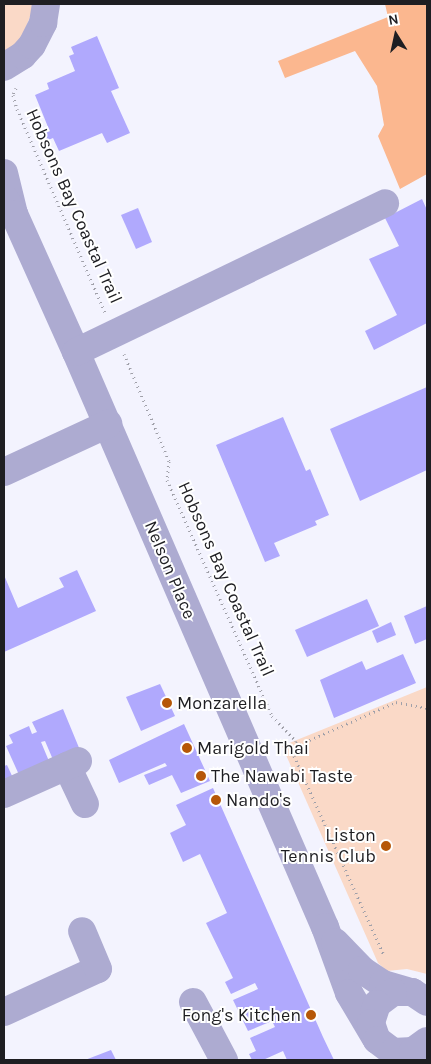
<!DOCTYPE html>
<html>
<head>
<meta charset="utf-8">
<style>
  body { margin:0 }
  #map { position:relative; width:431px; height:1064px; overflow:hidden; background:#f3f3fe; font-family:Karla,sans-serif }
  div>[style] { position:absolute }
  .green>* { inset:0; background:#fad9c7 }
  .water>* { inset:0; background:#fbb78f }
  .building>* { inset:0; background:#b0a9fd }
  .path>* { height:3px; margin-top:-1.5px; transform-origin:0; background:repeating-linear-gradient(90deg,#a0a0a9 0 1px,transparent 0 5px) }
  .minor>* { height:28px; margin:-14px; padding:0 14px; transform-origin:14px; border-radius:14px; background:#adabd1 }
  .dots>* { width:14px; height:14px; translate:-50% -50%; box-sizing:border-box; border:2px solid #fff; border-radius:50% }
  span { translate:-50% -50%; white-space:nowrap; text-align:center; line-height:1.15; -webkit-text-stroke:4px #fff; paint-order:stroke }
  .street-label { font-size:18px; color:#1e1e22 }
  .poi-label { font-size:18px; color:#1e1e22 }
  .left { translate:0 -50%; text-align:left }
  .right { translate:-100% -50%; text-align:right }
  .frame { position:absolute; inset:0; border:5px solid #1e1e22; pointer-events:none }
  .north { position:absolute; left:371px; top:10px; width:50px; height:50px; -webkit-text-stroke:4px #fff; paint-order:stroke; rotate:350deg; font-size:14px; font-weight:700; line-height:20px; text-align:center; color:#1e1e22 }
  .north::after { content:''; display:block; margin:auto; width:18px; height:22px; background:#1e1e22; clip-path:polygon(50% 0,100% 100%,50% 72%,0 100%) }
</style>
</head>
<body>
<div id="map">
  <div class="green">
    <i style="clip-path:polygon(4px 4px,35px 4px,21px 40px,4px 53px)"></i>
    <i style="clip-path:polygon(427px 687px,427px 974px,407px 969px,387px 971px,378px 963px,282px 746px)"></i>
  </div>
  <div class="water">
    <i style="clip-path:polygon(385px 4px,427px 4px,427px 174px,400px 189px,378px 136px,384px 125px,377px 86px,355px 51px,285px 78px,278px 61px,388px 17px)"></i>
  </div>
  <div class="building">
    <i style="clip-path:polygon(97px 36px,119px 88px,111px 91px,130px 133px,107px 143px,102px 133px,59px 151px,53px 138px,46px 141px,41px 130px,48px 127px,35px 95px,49px 89px,47px 83px,75px 71px,69px 56px,74px 54px,71px 47px)"></i>
    <i style="clip-path:polygon(422px 199px,427px 210px,427px 323px,374px 350px,365px 331px,397px 315px,369px 259px,399px 246px,385px 218px)"></i>
    <i style="clip-path:polygon(138px 208px,152px 242px,136px 249px,121px 215px)"></i>
    <i style="clip-path:polygon(427px 387px,427px 470px,360px 501px,330px 429px)"></i>
    <i style="clip-path:polygon(283px 417px,306px 471px,310px 469px,329px 515px,315px 521px,317px 525px,274px 543px,280px 556px,265px 562px,216px 445px)"></i>
    <i style="clip-path:polygon(77px 570px,96px 611px,4px 652px,4px 575px,18px 608px,64px 587px,59px 578px)"></i>
    <i style="clip-path:polygon(367px 599px,379px 626px,307px 657px,295px 630px)"></i>
    <i style="clip-path:polygon(427px 606px,427px 639px,415px 644px,404px 616px)"></i>
    <i style="clip-path:polygon(391px 622px,396px 635px,377px 643px,372px 631px)"></i>
    <i style="clip-path:polygon(403px 654px,416px 683px,334px 718px,320px 680px,362px 661px,366px 670px)"></i>
    <i style="clip-path:polygon(160px 684px,175px 716px,141px 731px,126px 697px)"></i>
    <i style="clip-path:polygon(63px 709px,82px 755px,54px 762px,45px 741px,41px 742px,51px 766px,20px 777px,6px 746px,13px 743px,9px 735px,29px 726px,32px 734px,37px 732px,32px 722px)"></i>
    <i style="clip-path:polygon(184px 724px,210px 781px,181px 793px,172px 775px,149px 785px,144px 775px,167px 766px,165px 763px,119px 783px,109px 760px)"></i>
    <i style="clip-path:polygon(7px 765px,13px 778px,4px 782px,4px 766px)"></i>
    <i style="clip-path:polygon(213px 788px,323px 1037px,334px 1060px,287px 1060px,283px 1051px,263px 1060px,252px 1060px,249px 1054px,256px 1051px,250px 1038px,275px 1027px,272px 1021px,248px 1031px,233px 1000px,258px 989px,255px 983px,231px 994px,225px 982px,233px 978px,206px 923px,227px 913px,200px 854px,183px 862px,170px 833px,186px 825px,176px 805px)"></i>
    <i style="clip-path:polygon(111px 1050px,116px 1060px,85px 1060px)"></i>
  </div>
  <div class="path">
    <i style="left:16px;top:88px;width:8px;rotate:113deg"></i>
    <i style="left:13px;top:95px;width:15px;rotate:74deg"></i>
    <i style="left:17px;top:109px;width:221px;rotate:66.6deg"></i>
    <i style="left:124px;top:354px;width:116px;rotate:67.2deg"></i>
    <i style="left:169px;top:461px;width:19px;rotate:96deg"></i>
    <i style="left:167px;top:480px;width:258px;rotate:66deg"></i>
    <i style="left:272px;top:716px;width:35px;rotate:46deg"></i>
    <i style="left:296px;top:741px;width:15px;rotate:98deg"></i>
    <i style="left:294px;top:756px;width:218px;rotate:65.7deg"></i>
    <i style="left:296px;top:746px;width:109px;rotate:-23.7deg"></i>
    <i style="left:396px;top:702px;width:32px;rotate:11deg"></i>
  </div>
  <div class="minor">
    <i style="left:4px;top:67px;width:22px;rotate:-32deg"></i>
    <i style="left:23px;top:55px;width:13px;rotate:-48deg"></i>
    <i style="left:32px;top:45px;width:25px;rotate:-63deg"></i>
    <i style="left:43px;top:23px;width:19px;rotate:-81deg"></i>
    <i style="left:4px;top:173px;width:42px;rotate:76.3deg"></i>
    <i style="left:4px;top:198px;width:19px;rotate:58deg"></i>
    <i style="left:14px;top:214px;width:151px;rotate:65.8deg"></i>
    <i style="left:76px;top:352px;width:627px;rotate:66.59deg"></i>
    <i style="left:325px;top:927px;width:70px;rotate:70deg"></i>
    <i style="left:349px;top:993px;width:51px;rotate:59.4deg"></i>
    <i style="left:76px;top:352px;width:343px;rotate:-25.7deg"></i>
    <i style="left:4px;top:472px;width:115px;rotate:-24.8deg"></i>
    <i style="left:67px;top:766px;width:42px;rotate:64.7deg"></i>
    <i style="left:4px;top:794px;width:81px;rotate:-24deg"></i>
    <i style="left:335px;top:942px;width:39px;rotate:46deg"></i>
    <i style="left:362px;top:970px;width:25px;rotate:34deg"></i>
    <i style="left:383px;top:984px;width:25px;rotate:16deg"></i>
    <i style="left:193px;top:1002px;width:66px;rotate:61.9deg"></i>
    <i style="left:427px;top:1002px;width:18px;rotate:-146deg"></i>
    <i style="left:412px;top:992px;width:19px;rotate:180deg"></i>
    <i style="left:393px;top:992px;width:20px;rotate:143deg"></i>
    <i style="left:377px;top:1004px;width:20px;rotate:108deg"></i>
    <i style="left:371px;top:1023px;width:18px;rotate:71deg"></i>
    <i style="left:377px;top:1040px;width:20px;rotate:37deg"></i>
    <i style="left:393px;top:1052px;width:20px;rotate:-3deg"></i>
    <i style="left:413px;top:1051px;width:17px;rotate:-36deg"></i>
    <i style="left:4px;top:1012px;width:103px;rotate:-24.6deg"></i>
    <i style="left:98px;top:969px;width:41px;rotate:-112.8deg"></i>
  </div>
  <div class="dots">
    <i style="left:167px;top:703px;background:#b65708"></i>
    <i style="left:187px;top:748px;background:#b65708"></i>
    <i style="left:201px;top:776px;background:#b65708"></i>
    <i style="left:216px;top:800px;background:#b65708"></i>
    <i style="left:386px;top:846px;background:#b65708"></i>
    <i style="left:311px;top:1015px;background:#b65708"></i>
  </div>
  <div class="street-label">
    <span style="left:74px;top:206px;rotate:66deg">Hobsons Bay Coastal Trail</span>
    <span style="left:170px;top:570px;rotate:67deg">Nelson Place</span>
    <span style="left:226px;top:579px;rotate:66deg">Hobsons Bay Coastal Trail</span>
  </div>
  <div class="poi-label">
    <span class="left" style="left:177px;top:703px">Monzarella</span>
    <span class="left" style="left:197px;top:748px">Marigold Thai</span>
    <span class="left" style="left:211px;top:776px">The Nawabi Taste</span>
    <span class="left" style="left:226px;top:800px">Nando's</span>
    <span class="right" style="left:376px;top:846px">Liston<br>Tennis Club</span>
    <span class="right" style="left:301px;top:1015px">Fong's Kitchen</span>
  </div>
  <div class="frame"></div>
  <div class="north">N</div>
</div>
</body>
</html>
